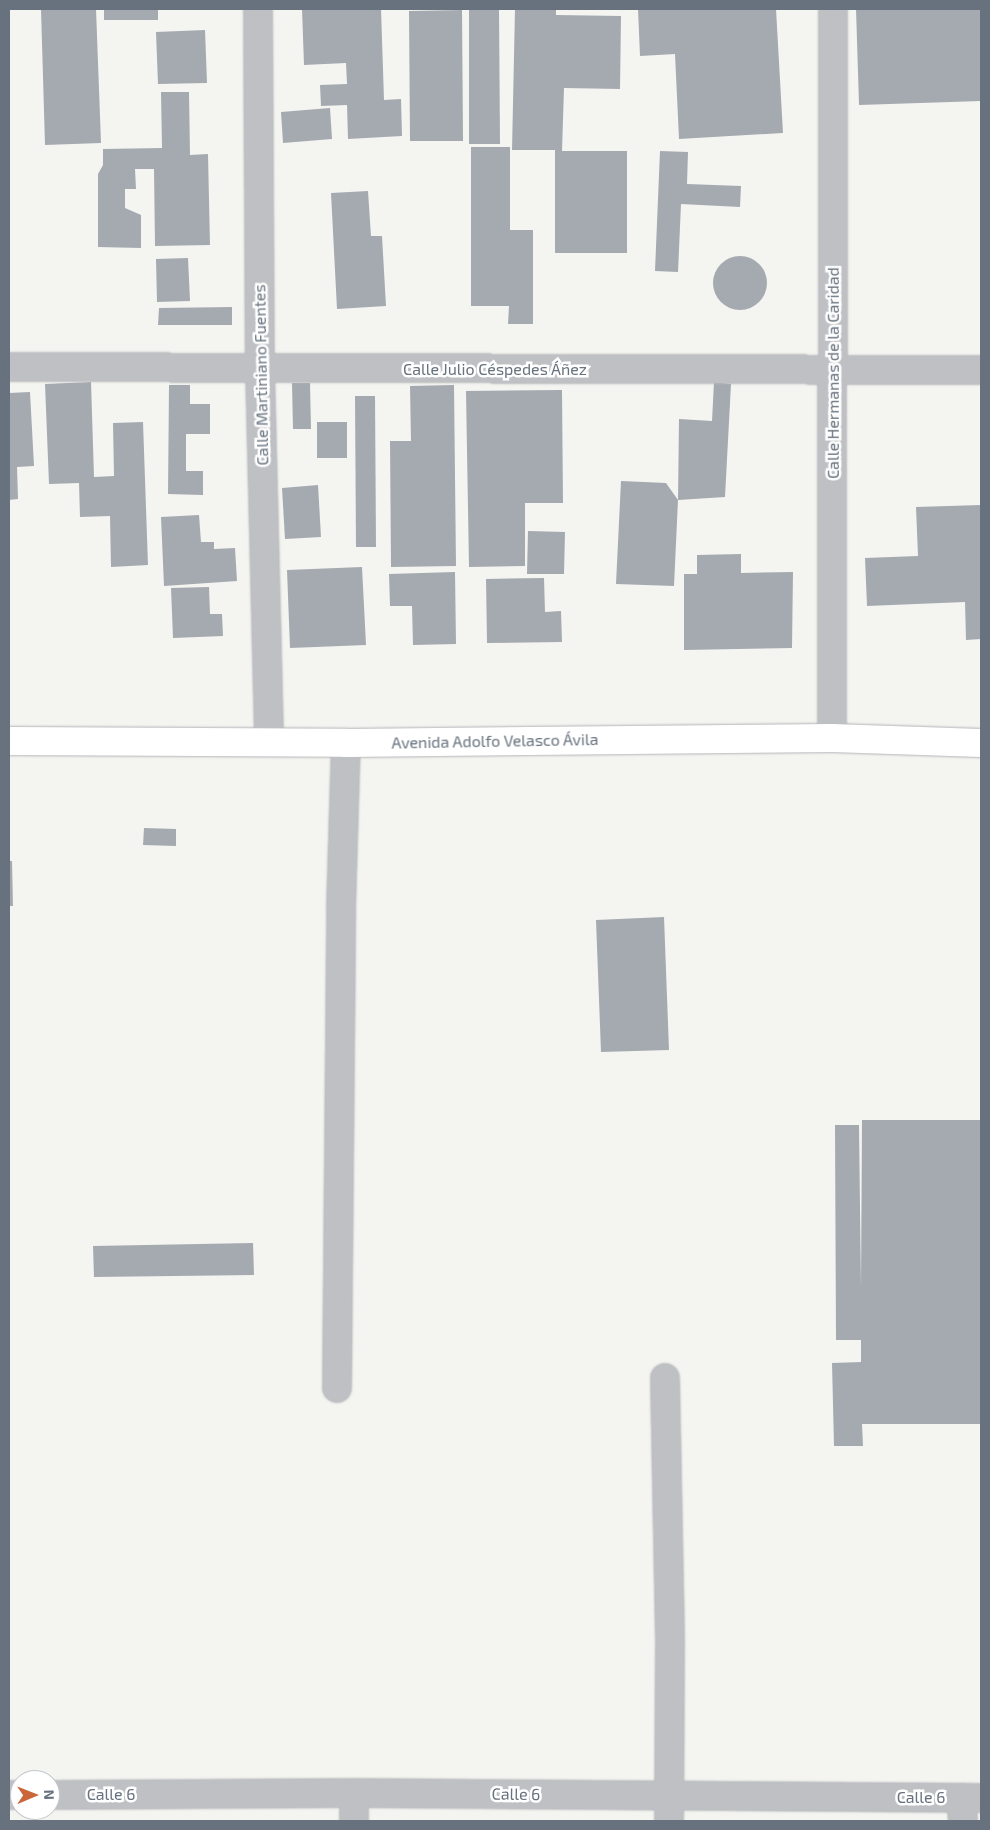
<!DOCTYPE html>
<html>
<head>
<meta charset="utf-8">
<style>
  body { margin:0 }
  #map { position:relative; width:990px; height:1830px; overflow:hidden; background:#f4f4f1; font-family:"Exo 2",sans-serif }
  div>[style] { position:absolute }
  .building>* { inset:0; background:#a5aab0 }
  .round { border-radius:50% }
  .roads { filter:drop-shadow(0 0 1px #b3b5b8) drop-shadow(0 0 1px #b3b5b8) }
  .minor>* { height:28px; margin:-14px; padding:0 14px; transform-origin:14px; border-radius:14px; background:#bec0c4 }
  .trunk>* { height:28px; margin:-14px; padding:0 14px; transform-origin:14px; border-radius:14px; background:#fff }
  span { translate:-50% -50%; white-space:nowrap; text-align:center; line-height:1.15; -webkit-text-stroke:5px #fff; paint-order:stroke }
  .street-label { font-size:16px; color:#67727e }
  .frame { position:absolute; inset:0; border:10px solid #67727e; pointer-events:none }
  .north { position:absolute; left:10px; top:1770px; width:50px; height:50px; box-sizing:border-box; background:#fff; border:1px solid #c2c7cb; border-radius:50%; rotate:89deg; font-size:14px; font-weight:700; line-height:20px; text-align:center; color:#67727e }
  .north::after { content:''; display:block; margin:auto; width:18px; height:22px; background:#cb663a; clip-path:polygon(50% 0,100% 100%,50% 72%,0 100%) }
</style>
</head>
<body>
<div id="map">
  <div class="building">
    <i style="clip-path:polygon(41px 9px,96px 9px,101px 143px,45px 145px)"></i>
    <i style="clip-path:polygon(104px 9px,158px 9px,158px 20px,104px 20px)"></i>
    <i style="clip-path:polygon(302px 9px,381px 9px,384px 100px,401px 99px,402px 136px,348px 139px,347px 105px,321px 106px,320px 85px,347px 84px,346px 63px,304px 65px)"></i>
    <i style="clip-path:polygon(515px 9px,556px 9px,556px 15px,621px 16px,620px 89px,564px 88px,562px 151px,627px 151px,627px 253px,555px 253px,555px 150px,512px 150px)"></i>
    <i style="clip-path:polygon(638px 9px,776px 9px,783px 133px,679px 139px,675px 54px,640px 56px)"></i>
    <i style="clip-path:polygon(856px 9px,981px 9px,981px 101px,859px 105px)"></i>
    <i style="clip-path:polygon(462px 10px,463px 141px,410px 141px,409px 11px)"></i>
    <i style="clip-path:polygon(469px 10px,499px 10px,500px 144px,469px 144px)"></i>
    <i style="clip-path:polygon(205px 30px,207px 83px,158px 84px,156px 32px)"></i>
    <i style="clip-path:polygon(161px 92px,189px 92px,190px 155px,208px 154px,210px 245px,155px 246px,154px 169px,135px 169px,136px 189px,125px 189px,125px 208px,141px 215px,141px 248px,98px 247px,98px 174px,103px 165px,103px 149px,162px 148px)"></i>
    <i style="clip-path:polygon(330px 108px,332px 139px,283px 143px,281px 112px)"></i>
    <i style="clip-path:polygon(471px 147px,510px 147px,510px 230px,533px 230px,533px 324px,508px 324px,509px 306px,471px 306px)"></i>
    <i style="clip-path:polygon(660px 151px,688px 152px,687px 184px,741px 186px,740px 207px,681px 204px,678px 272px,655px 271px)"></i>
    <i style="clip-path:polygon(368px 191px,371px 236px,382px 236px,386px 306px,337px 309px,331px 193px)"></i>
    <i class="round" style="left:713px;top:256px;width:54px;height:54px"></i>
    <i style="clip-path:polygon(188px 258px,190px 301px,157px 302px,156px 259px)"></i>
    <i style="clip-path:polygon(232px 307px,232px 325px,158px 325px,159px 308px)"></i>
    <i style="clip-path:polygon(91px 382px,94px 477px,114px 476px,113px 423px,143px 422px,148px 565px,111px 567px,110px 516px,80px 517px,79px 483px,49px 484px,45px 384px)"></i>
    <i style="clip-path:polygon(714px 382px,731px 384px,725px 497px,678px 500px,674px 586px,616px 584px,621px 481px,666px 483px,678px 500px,679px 419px,712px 421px)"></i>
    <i style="clip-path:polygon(292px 383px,310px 383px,311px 429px,293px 429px)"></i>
    <i style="clip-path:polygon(169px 385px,190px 385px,190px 404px,210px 404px,210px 434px,186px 434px,186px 471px,203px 471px,203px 495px,168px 494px)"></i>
    <i style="clip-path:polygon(454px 385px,456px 566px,391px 567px,390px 441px,411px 441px,410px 386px)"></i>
    <i style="clip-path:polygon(562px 390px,563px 503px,525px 503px,525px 566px,469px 567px,466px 391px)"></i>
    <i style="clip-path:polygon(30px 392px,34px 466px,17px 467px,18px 499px,9px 500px,9px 393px)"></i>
    <i style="clip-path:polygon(355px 396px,375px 396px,376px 547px,356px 547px)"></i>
    <i style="clip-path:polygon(317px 422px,347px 422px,347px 458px,317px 458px)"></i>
    <i style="clip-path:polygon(318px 485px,321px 537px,285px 539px,282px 488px)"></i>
    <i style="clip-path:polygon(981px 505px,981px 639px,966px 640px,965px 602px,867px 606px,865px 558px,918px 556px,916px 507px)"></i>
    <i style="clip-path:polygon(199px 515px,201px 542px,214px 542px,214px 549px,235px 548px,237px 581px,164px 586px,161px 517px)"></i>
    <i style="clip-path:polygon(528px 531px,565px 532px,564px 574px,527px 574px)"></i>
    <i style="clip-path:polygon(741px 554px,741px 573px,793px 572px,792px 648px,684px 650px,684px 574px,697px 574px,697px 555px)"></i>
    <i style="clip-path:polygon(362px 567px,366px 645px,290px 648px,287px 570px)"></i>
    <i style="clip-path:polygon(455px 572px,456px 644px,413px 645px,412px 606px,390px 606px,389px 574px)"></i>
    <i style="clip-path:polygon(544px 578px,545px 612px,561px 611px,562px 642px,487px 643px,486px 579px)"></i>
    <i style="clip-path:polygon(209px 587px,210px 614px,222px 614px,223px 636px,173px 638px,171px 588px)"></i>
    <i style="clip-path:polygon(144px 828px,176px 829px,176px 846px,143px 845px)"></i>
    <i style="clip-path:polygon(9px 861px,12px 861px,13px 906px,9px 906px)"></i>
    <i style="clip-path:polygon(664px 917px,669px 1050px,601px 1052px,596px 920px)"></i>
    <i style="clip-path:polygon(862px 1120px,981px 1120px,981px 1424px,862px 1424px,863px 1446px,834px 1446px,832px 1363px,861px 1362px,861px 1340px,836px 1340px,835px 1125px,859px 1125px,861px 1289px)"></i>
    <i style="clip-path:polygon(253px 1243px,254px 1275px,94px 1277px,93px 1246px)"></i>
  </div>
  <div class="roads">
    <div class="minor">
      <i style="left:258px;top:9px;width:360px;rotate:89.7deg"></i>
      <i style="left:260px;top:369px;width:373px;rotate:88.6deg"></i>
      <i style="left:9px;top:367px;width:972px;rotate:0.18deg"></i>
      <i style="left:832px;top:738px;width:729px;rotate:-89.92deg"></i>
      <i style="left:665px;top:1378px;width:263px;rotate:88.9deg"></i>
      <i style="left:670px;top:1641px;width:180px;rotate:90.3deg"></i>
      <i style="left:337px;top:1388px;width:480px;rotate:-89.5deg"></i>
      <i style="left:341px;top:908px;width:165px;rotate:-88.3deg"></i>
      <i style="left:354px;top:1793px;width:28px;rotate:90deg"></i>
      <i style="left:9px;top:1795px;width:11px"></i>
      <i style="left:50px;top:1795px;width:304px;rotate:-0.4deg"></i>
      <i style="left:354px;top:1793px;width:627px;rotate:0.46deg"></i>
      <i style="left:961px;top:1798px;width:23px;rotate:85deg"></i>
    </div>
    <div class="trunk">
      <i style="left:9px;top:741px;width:337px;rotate:0.3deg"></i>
      <i style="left:346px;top:743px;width:486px;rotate:-0.6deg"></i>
      <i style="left:832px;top:738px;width:149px;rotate:1.9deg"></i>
    </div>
  </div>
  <div class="street-label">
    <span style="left:495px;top:369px">Calle Julio Céspedes Áñez</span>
    <span style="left:833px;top:373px;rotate:-90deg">Calle Hermanas de la Caridad</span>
    <span style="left:261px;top:375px;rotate:-91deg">Calle Martiniano Fuentes</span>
    <span style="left:495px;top:741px;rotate:-1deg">Avenida Adolfo Velasco Ávila</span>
    <span style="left:111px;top:1794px">Calle 6</span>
    <span style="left:516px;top:1794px;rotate:1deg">Calle 6</span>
    <span style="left:921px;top:1797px">Calle 6</span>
  </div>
  <div class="frame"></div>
  <div class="north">N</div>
</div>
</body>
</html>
